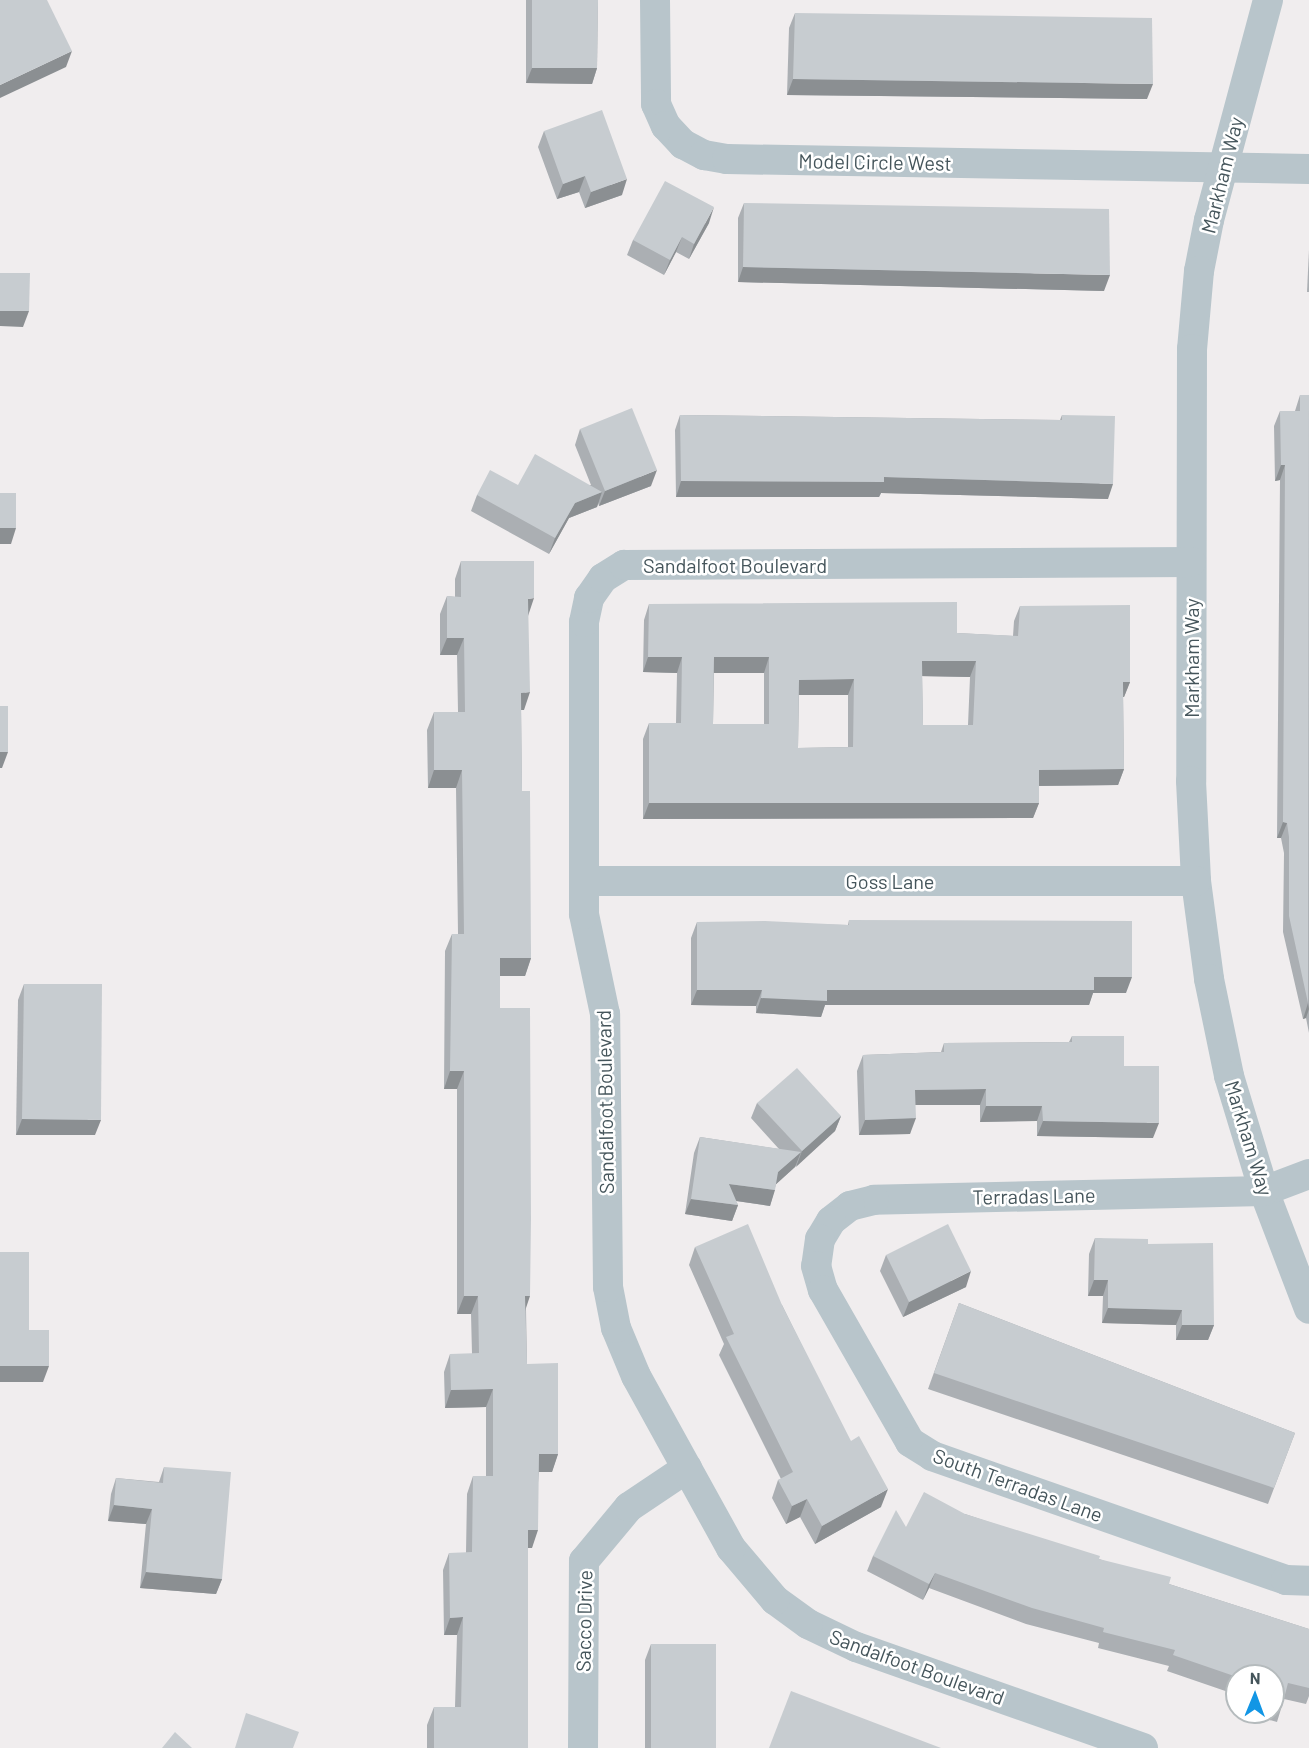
<!DOCTYPE html>
<html>
<head>
<meta charset="utf-8">
<style>
  body { margin:0 }
  #map { position:relative; width:1309px; height:1748px; overflow:hidden; background:#f0edee; font-family:Barlow,sans-serif }
  div>[style] { position:absolute }
  .street>* { height:30px; margin:-15px; padding:0 15px; transform-origin:15px; border-radius:15px; background:#b8c5cb }
  .wall>* { inset:0; background:#abafb3 }
  .shaded-wall>* { inset:0; background:#8b8f92 }
  .building>* { inset:0; background:#c7ccd0 }
  span { translate:-50% -50%; white-space:nowrap; text-align:center; line-height:1.15; -webkit-text-stroke:5px #fff; paint-order:stroke }
  .street-label { font-size:20px; color:#45555b }
  .north { position:absolute; left:1225px; top:1664px; width:60px; height:60px; box-sizing:border-box; background:#fff; border:2px solid #b5bbbd; border-radius:50%; rotate:1deg; font-size:16px; font-weight:700; line-height:24px; text-align:center; color:#45555b }
  .north::after { content:''; display:block; margin:auto; width:21px; height:27px; background:#1296e5; clip-path:polygon(50% 0,100% 100%,50% 72%,0 100%) }
</style>
</head>
<body>
<div id="map">
  <div class="street">
    <i style="left:655px;top:0;width:104px;rotate:89.4deg"></i>
    <i style="left:656px;top:104px;width:24px;rotate:66deg"></i>
    <i style="left:666px;top:126px;width:25px;rotate:47deg"></i>
    <i style="left:683px;top:144px;width:24px;rotate:28deg"></i>
    <i style="left:704px;top:155px;width:23px;rotate:10deg"></i>
    <i style="left:727px;top:159px;width:582px;rotate:0.98deg"></i>
    <i style="left:1268px;top:0;width:228px;rotate:105deg"></i>
    <i style="left:1209px;top:220px;width:52px;rotate:101.1deg"></i>
    <i style="left:1199px;top:271px;width:78px;rotate:95.1deg"></i>
    <i style="left:1192px;top:349px;width:432px;rotate:90.1deg"></i>
    <i style="left:1191px;top:781px;width:100px;rotate:87.1deg"></i>
    <i style="left:1196px;top:881px;width:99px;rotate:82.4deg"></i>
    <i style="left:1209px;top:979px;width:99px;rotate:78.3deg"></i>
    <i style="left:1229px;top:1076px;width:120px;rotate:73.1deg"></i>
    <i style="left:1264px;top:1191px;width:126px;rotate:69.1deg"></i>
    <i style="left:584px;top:881px;width:612px"></i>
    <i style="left:1309px;top:1174px;width:48px;rotate:159.3deg"></i>
    <i style="left:1264px;top:1191px;width:390px;rotate:178.7deg"></i>
    <i style="left:874px;top:1200px;width:25px;rotate:166deg"></i>
    <i style="left:850px;top:1206px;width:24px;rotate:142deg"></i>
    <i style="left:831px;top:1221px;width:21px;rotate:121deg"></i>
    <i style="left:820px;top:1239px;width:27px;rotate:98deg"></i>
    <i style="left:816px;top:1266px;width:25px;rotate:74deg"></i>
    <i style="left:823px;top:1290px;width:175px;rotate:60.2deg"></i>
    <i style="left:910px;top:1442px;width:26px;rotate:32deg"></i>
    <i style="left:932px;top:1456px;width:375px;rotate:19.3deg"></i>
    <i style="left:1286px;top:1580px;width:23px;rotate:2deg"></i>
    <i style="left:583px;top:1748px;width:187px;rotate:-89.7deg"></i>
    <i style="left:584px;top:1561px;width:70px;rotate:-50.2deg"></i>
    <i style="left:629px;top:1507px;width:70px;rotate:-33.9deg"></i>
    <i style="left:1143px;top:1748px;width:304px;rotate:-160.6deg"></i>
    <i style="left:856px;top:1647px;width:53px;rotate:-154.4deg"></i>
    <i style="left:808px;top:1624px;width:41px;rotate:-144deg"></i>
    <i style="left:775px;top:1600px;width:68px;rotate:-130.2deg"></i>
    <i style="left:731px;top:1548px;width:196px;rotate:-118.9deg"></i>
    <i style="left:636px;top:1376px;width:52px;rotate:-112.6deg"></i>
    <i style="left:616px;top:1328px;width:42px;rotate:-101deg"></i>
    <i style="left:608px;top:1287px;width:273px;rotate:-90.6deg"></i>
    <i style="left:605px;top:1014px;width:102px;rotate:-101.9deg"></i>
    <i style="left:584px;top:914px;width:292px;rotate:-90deg"></i>
    <i style="left:584px;top:622px;width:25px;rotate:-78deg"></i>
    <i style="left:589px;top:598px;width:24px;rotate:-55deg"></i>
    <i style="left:603px;top:578px;width:25px;rotate:-32deg"></i>
    <i style="left:624px;top:565px;width:567px;rotate:-0.3deg"></i>
  </div>
  <div class="wall">
    <i style="clip-path:polygon(526px 0,598px 0,597px 68px,592px 84px,526px 83px)"></i>
    <i style="clip-path:polygon(795px 13px,1147px 99px,787px 95px,789px 28px)"></i>
    <i style="clip-path:polygon(544px 131px,622px 195px,585px 208px,579px 192px,557px 199px,538px 147px)"></i>
    <i style="clip-path:polygon(744px 203px,1104px 291px,738px 282px,738px 218px)"></i>
    <i style="clip-path:polygon(709px 223px,689px 259px,676px 252px,664px 275px,627px 255px,633px 240px)"></i>
    <i style="clip-path:polygon(1309px 250px,1309px 292px,1307px 292px)"></i>
    <i style="clip-path:polygon(1300px 395px,1309px 395px,1309px 1033px,1306px 1018px,1303px 1019px,1283px 932px,1284px 853px,1281px 838px,1277px 838px,1280px 480px,1275px 481px,1274px 426px,1280px 411px,1295px 411px)"></i>
    <i style="clip-path:polygon(680px 415px,1060px 420px,1062px 415px,1108px 499px,881px 493px,879px 497px,676px 497px,675px 430px)"></i>
    <i style="clip-path:polygon(580px 429px,651px 486px,599px 506px,598px 503px,597px 507px,569px 518px,549px 554px,471px 511px,477px 495px,518px 485px,591px 485px,575px 445px)"></i>
    <i style="clip-path:polygon(461px 561px,528px 614px,524px 710px,521px 710px,522px 791px,531px 958px,525px 976px,500px 976px,500px 1008px,526px 1309px,527px 1364px,558px 1454px,552px 1472px,539px 1472px,532px 1548px,528px 1548px,528px 1748px,427px 1748px,427px 1725px,434px 1707px,455px 1707px,457px 1635px,444px 1635px,443px 1570px,449px 1553px,466px 1553px,467px 1494px,473px 1476px,486px 1476px,486px 1407px,445px 1408px,444px 1372px,450px 1354px,472px 1354px,471px 1314px,457px 1314px,457px 1089px,444px 1089px,445px 951px,452px 934px,458px 934px,456px 788px,428px 788px,427px 730px,434px 712px,458px 712px,457px 655px,440px 655px,440px 614px,447px 596px,455px 597px,455px 579px)"></i>
    <i style="clip-path:polygon(evenodd,649px 604px,957px 633px,1013px 636px,1014px 621px,1020px 606px,1130px 682px,1124px 697px,1123px 697px,1124px 769px,1118px 785px,1039px 786px,1039px 803px,1033px 818px,643px 819px,643px 739px,649px 723px,676px 723px,677px 673px,643px 672px,644px 620px,649px 604px,714px 673px,764px 673px,764px 724px,713px 724px,714px 673px,649px 604px,922px 676px,970px 677px,968px 725px,923px 725px,922px 676px,649px 604px,799px 695px,848px 695px,848px 747px,798px 748px,799px 695px)"></i>
    <i style="clip-path:polygon(849px 920px,1126px 993px,1093px 993px,1089px 1005px,825px 1005px,821px 1017px,756px 1013px,756px 1006px,691px 1005px,691px 938px,697px 922px,848px 925px)"></i>
    <i style="clip-path:polygon(24px 984px,95px 1135px,16px 1135px,18px 1000px)"></i>
    <i style="clip-path:polygon(1072px 1036px,1124px 1066px,1153px 1138px,1037px 1136px,1037px 1121px,980px 1122px,980px 1105px,915px 1105px,910px 1134px,859px 1135px,857px 1071px,863px 1055px,941px 1052px,944px 1043px,1069px 1042px)"></i>
    <i style="clip-path:polygon(757px 1103px,841px 1116px,835px 1131px,776px 1184px,770px 1206px,736px 1201px,738px 1205px,732px 1221px,685px 1214px,694px 1153px,700px 1137px,779px 1149px,751px 1118px)"></i>
    <i style="clip-path:polygon(1095px 1238px,1148px 1244px,1214px 1325px,1208px 1340px,1176px 1340px,1176px 1325px,1102px 1323px,1103px 1296px,1088px 1296px,1089px 1254px)"></i>
    <i style="clip-path:polygon(695px 1247px,782px 1305px,881px 1507px,815px 1544px,800px 1517px,786px 1524px,772px 1498px,778px 1480px,781px 1479px,719px 1355px,724px 1344px,689px 1265px)"></i>
    <i style="clip-path:polygon(886px 1255px,966px 1287px,903px 1317px,880px 1271px)"></i>
    <i style="clip-path:polygon(959px 1303px,1295px 1433px,1268px 1504px,928px 1389px)"></i>
    <i style="clip-path:polygon(164px 1467px,222px 1579px,216px 1594px,140px 1588px,146px 1524px,108px 1521px,111px 1494px,116px 1478px,159px 1482px)"></i>
    <i style="clip-path:polygon(965px 1514px,1099px 1559px,1169px 1584px,1309px 1629px,1309px 1696px,1306px 1704px,1284px 1699px,1277px 1722px,1240px 1712px,1273px 1712px,1273px 1676px,1237px 1676px,1237px 1695px,1167px 1671px,1169px 1666px,1098px 1648px,1099px 1643px,1026px 1624px,929px 1588px,923px 1600px,867px 1571px,873px 1556px,906px 1527px)"></i>
    <i style="clip-path:polygon(651px 1644px,716px 1748px,645px 1748px,645px 1660px)"></i>
  </div>
  <div class="shaded-wall">
    <i style="clip-path:polygon(72px 51px,66px 67px,0 98px,0 85px)"></i>
    <i style="clip-path:polygon(532px 68px,597px 68px,592px 84px,526px 83px)"></i>
    <i style="clip-path:polygon(793px 79px,1153px 84px,1147px 99px,787px 95px)"></i>
    <i style="clip-path:polygon(585px 176px,579px 192px,557px 199px,563px 184px)"></i>
    <i style="clip-path:polygon(627px 179px,622px 195px,585px 208px,591px 192px)"></i>
    <i style="clip-path:polygon(714px 207px,709px 223px,689px 259px,694px 244px)"></i>
    <i style="clip-path:polygon(682px 237px,676px 252px,664px 275px,670px 260px)"></i>
    <i style="clip-path:polygon(743px 267px,1110px 275px,1104px 291px,738px 282px)"></i>
    <i style="clip-path:polygon(0 311px,29px 311px,23px 327px,0 326px)"></i>
    <i style="clip-path:polygon(1281px 465px,1285px 465px,1280px 480px,1275px 481px)"></i>
    <i style="clip-path:polygon(657px 470px,651px 486px,599px 506px,605px 491px)"></i>
    <i style="clip-path:polygon(884px 477px,1113px 484px,1108px 499px,881px 493px,879px 497px,676px 497px,681px 481px)"></i>
    <i style="clip-path:polygon(602px 492px,597px 507px,569px 518px,549px 554px,555px 538px,575px 503px)"></i>
    <i style="clip-path:polygon(0 528px,16px 528px,11px 544px,0 544px)"></i>
    <i style="clip-path:polygon(534px 598px,528px 616px,528px 599px)"></i>
    <i style="clip-path:polygon(447px 638px,464px 638px,457px 655px,440px 655px)"></i>
    <i style="clip-path:polygon(648px 657px,682px 657px,677px 673px,643px 672px)"></i>
    <i style="clip-path:polygon(714px 657px,769px 657px,764px 673px,708px 673px)"></i>
    <i style="clip-path:polygon(922px 661px,976px 661px,970px 677px,916px 676px)"></i>
    <i style="clip-path:polygon(854px 679px,848px 695px,793px 695px,799px 680px)"></i>
    <i style="clip-path:polygon(1123px 682px,1130px 682px,1124px 697px,1117px 697px)"></i>
    <i style="clip-path:polygon(530px 692px,524px 710px,515px 710px,521px 693px)"></i>
    <i style="clip-path:polygon(0 752px,8px 752px,2px 768px,0 768px)"></i>
    <i style="clip-path:polygon(1124px 769px,1118px 785px,1034px 786px,1039px 770px)"></i>
    <i style="clip-path:polygon(434px 770px,462px 770px,456px 788px,428px 788px)"></i>
    <i style="clip-path:polygon(649px 803px,1039px 803px,1033px 818px,643px 819px)"></i>
    <i style="clip-path:polygon(1283px 822px,1287px 823px,1281px 838px,1277px 838px)"></i>
    <i style="clip-path:polygon(500px 958px,531px 958px,525px 976px,494px 976px)"></i>
    <i style="clip-path:polygon(1094px 977px,1132px 977px,1126px 993px,1093px 993px,1089px 1005px,825px 1005px,821px 1017px,756px 1013px,761px 998px,827px 990px)"></i>
    <i style="clip-path:polygon(697px 990px,762px 990px,756px 1006px,691px 1005px)"></i>
    <i style="clip-path:polygon(1308px 1003px,1309px 1009px,1306px 1018px,1303px 1019px)"></i>
    <i style="clip-path:polygon(450px 1071px,464px 1071px,457px 1089px,444px 1089px)"></i>
    <i style="clip-path:polygon(986px 1089px,980px 1105px,909px 1105px,915px 1090px)"></i>
    <i style="clip-path:polygon(986px 1106px,1042px 1106px,1037px 1121px,980px 1122px)"></i>
    <i style="clip-path:polygon(841px 1116px,835px 1131px,796px 1167px,802px 1151px)"></i>
    <i style="clip-path:polygon(916px 1118px,910px 1134px,859px 1135px,865px 1120px)"></i>
    <i style="clip-path:polygon(22px 1119px,101px 1120px,95px 1135px,16px 1135px)"></i>
    <i style="clip-path:polygon(1043px 1121px,1159px 1123px,1153px 1138px,1037px 1136px)"></i>
    <i style="clip-path:polygon(801px 1152px,795px 1167px,773px 1187px,778px 1172px)"></i>
    <i style="clip-path:polygon(729px 1184px,775px 1190px,770px 1206px,723px 1199px)"></i>
    <i style="clip-path:polygon(691px 1199px,738px 1205px,732px 1221px,685px 1214px)"></i>
    <i style="clip-path:polygon(971px 1271px,966px 1287px,903px 1317px,909px 1302px)"></i>
    <i style="clip-path:polygon(1094px 1280px,1108px 1280px,1103px 1296px,1088px 1296px)"></i>
    <i style="clip-path:polygon(464px 1296px,478px 1296px,471px 1314px,457px 1314px)"></i>
    <i style="clip-path:polygon(525px 1296px,530px 1296px,524px 1314px)"></i>
    <i style="clip-path:polygon(1108px 1308px,1182px 1310px,1176px 1325px,1102px 1323px)"></i>
    <i style="clip-path:polygon(1182px 1325px,1214px 1325px,1208px 1340px,1176px 1340px)"></i>
    <i style="clip-path:polygon(0 1366px,49px 1366px,43px 1382px,0 1382px)"></i>
    <i style="clip-path:polygon(493px 1389px,486px 1407px,445px 1408px,451px 1390px)"></i>
    <i style="clip-path:polygon(539px 1454px,558px 1454px,552px 1472px,532px 1472px)"></i>
    <i style="clip-path:polygon(888px 1489px,881px 1507px,815px 1544px,822px 1526px)"></i>
    <i style="clip-path:polygon(807px 1499px,800px 1517px,786px 1524px,792px 1506px)"></i>
    <i style="clip-path:polygon(114px 1505px,152px 1509px,146px 1524px,108px 1521px)"></i>
    <i style="clip-path:polygon(528px 1530px,538px 1530px,532px 1548px,522px 1548px)"></i>
    <i style="clip-path:polygon(146px 1572px,222px 1579px,216px 1594px,140px 1588px)"></i>
    <i style="clip-path:polygon(935px 1573px,929px 1588px,923px 1600px,929px 1584px)"></i>
    <i style="clip-path:polygon(463px 1617px,457px 1635px,444px 1635px,450px 1618px)"></i>
  </div>
  <div class="building">
    <i style="clip-path:polygon(0 0,47px 0,72px 51px,0 85px)"></i>
    <i style="clip-path:polygon(532px 0,598px 0,597px 68px,532px 68px)"></i>
    <i style="clip-path:polygon(795px 13px,1152px 18px,1153px 84px,793px 79px)"></i>
    <i style="clip-path:polygon(602px 110px,627px 179px,591px 192px,585px 176px,563px 184px,544px 131px)"></i>
    <i style="clip-path:polygon(665px 181px,714px 207px,694px 244px,682px 237px,670px 260px,633px 240px)"></i>
    <i style="clip-path:polygon(744px 203px,1109px 209px,1110px 275px,743px 267px)"></i>
    <i style="clip-path:polygon(0 273px,30px 273px,29px 311px,0 311px)"></i>
    <i style="clip-path:polygon(1300px 395px,1309px 395px,1308px 1003px,1289px 916px,1289px 837px,1287px 823px,1283px 822px,1285px 465px,1281px 465px,1280px 411px,1300px 411px)"></i>
    <i style="clip-path:polygon(632px 408px,657px 470px,605px 491px,580px 429px)"></i>
    <i style="clip-path:polygon(680px 415px,1062px 420px,1062px 415px,1115px 416px,1113px 484px,884px 477px,884px 482px,681px 481px)"></i>
    <i style="clip-path:polygon(535px 454px,602px 492px,575px 503px,555px 538px,477px 495px,490px 470px,518px 485px)"></i>
    <i style="clip-path:polygon(0 493px,16px 493px,16px 528px,0 528px)"></i>
    <i style="clip-path:polygon(461px 561px,534px 561px,534px 598px,528px 599px,530px 692px,521px 693px,522px 791px,530px 791px,531px 958px,500px 958px,500px 1008px,530px 1008px,531px 1219px,530px 1296px,525px 1296px,527px 1364px,558px 1363px,558px 1454px,539px 1454px,538px 1530px,528px 1530px,528px 1748px,434px 1748px,434px 1707px,461px 1707px,463px 1617px,450px 1618px,449px 1553px,472px 1552px,473px 1476px,493px 1476px,493px 1389px,451px 1390px,450px 1354px,479px 1353px,478px 1296px,464px 1296px,464px 1071px,450px 1071px,452px 934px,464px 934px,462px 770px,434px 770px,434px 712px,465px 712px,464px 638px,447px 638px,447px 596px,461px 597px)"></i>
    <i style="clip-path:polygon(evenodd,957px 602px,957px 633px,1018px 636px,1020px 606px,1130px 605px,1130px 682px,1123px 682px,1124px 769px,1039px 770px,1039px 803px,649px 803px,649px 723px,681px 723px,682px 657px,648px 657px,649px 604px,957px 602px,714px 657px,769px 657px,769px 724px,713px 724px,714px 657px,957px 602px,922px 661px,976px 661px,973px 725px,923px 725px,922px 661px,957px 602px,854px 679px,853px 747px,798px 748px,799px 680px,854px 679px)"></i>
    <i style="clip-path:polygon(0 706px,8px 706px,8px 752px,0 752px)"></i>
    <i style="clip-path:polygon(849px 920px,1132px 921px,1132px 977px,1094px 977px,1094px 990px,827px 990px,827px 1001px,761px 998px,762px 990px,697px 990px,697px 922px,765px 921px,849px 925px)"></i>
    <i style="clip-path:polygon(24px 984px,102px 984px,101px 1120px,22px 1119px)"></i>
    <i style="clip-path:polygon(1072px 1036px,1124px 1036px,1124px 1066px,1159px 1066px,1159px 1123px,1043px 1121px,1042px 1106px,986px 1106px,986px 1089px,915px 1090px,916px 1118px,865px 1120px,863px 1055px,944px 1052px,944px 1043px,1072px 1042px)"></i>
    <i style="clip-path:polygon(797px 1068px,841px 1116px,802px 1151px,757px 1103px)"></i>
    <i style="clip-path:polygon(700px 1137px,801px 1152px,778px 1172px,775px 1190px,729px 1184px,738px 1205px,691px 1199px)"></i>
    <i style="clip-path:polygon(748px 1224px,782px 1305px,851px 1441px,859px 1436px,888px 1489px,822px 1526px,807px 1499px,792px 1506px,778px 1480px,793px 1472px,726px 1337px,734px 1334px,695px 1247px)"></i>
    <i style="clip-path:polygon(948px 1224px,971px 1271px,909px 1302px,886px 1255px)"></i>
    <i style="clip-path:polygon(1095px 1238px,1148px 1239px,1148px 1244px,1213px 1243px,1214px 1325px,1182px 1325px,1182px 1310px,1108px 1308px,1108px 1280px,1094px 1280px)"></i>
    <i style="clip-path:polygon(0 1252px,29px 1252px,29px 1330px,49px 1330px,49px 1366px,0 1366px)"></i>
    <i style="clip-path:polygon(959px 1303px,1295px 1433px,1274px 1488px,934px 1373px)"></i>
    <i style="clip-path:polygon(164px 1467px,231px 1472px,222px 1579px,146px 1572px,152px 1509px,114px 1505px,116px 1478px,163px 1483px)"></i>
    <i style="clip-path:polygon(924px 1492px,965px 1514px,1100px 1556px,1099px 1559px,1171px 1577px,1169px 1584px,1309px 1629px,1309px 1688px,1288px 1683px,1282px 1706px,1273px 1704px,1273px 1676px,1237px 1676px,1237px 1677px,1173px 1655px,1175px 1650px,1103px 1632px,1104px 1628px,1032px 1608px,935px 1573px,929px 1584px,873px 1556px,896px 1510px,906px 1527px)"></i>
    <i style="clip-path:polygon(651px 1644px,716px 1644px,716px 1748px,651px 1748px)"></i>
    <i style="clip-path:polygon(791px 1691px,941px 1748px,769px 1748px)"></i>
    <i style="clip-path:polygon(246px 1713px,299px 1732px,293px 1748px,235px 1748px)"></i>
    <i style="clip-path:polygon(175px 1732px,192px 1748px,162px 1748px)"></i>
  </div>
  <div class="street-label">
    <span style="left:875px;top:162px;rotate:1deg">Model Circle West</span>
    <span style="left:1222px;top:175px;rotate:-76deg">Markham Way</span>
    <span style="left:735px;top:565px">Sandalfoot Boulevard</span>
    <span style="left:1191px;top:658px;rotate:-90deg">Markham Way</span>
    <span style="left:890px;top:881px">Goss Lane</span>
    <span style="left:605px;top:1102px;rotate:-91deg">Sandalfoot Boulevard</span>
    <span style="left:1249px;top:1138px;rotate:73deg">Markham Way</span>
    <span style="left:1034px;top:1196px;rotate:-1deg">Terradas Lane</span>
    <span style="left:1018px;top:1485px;rotate:20deg">South Terradas Lane</span>
    <span style="left:584px;top:1621px;rotate:-89deg">Sacco Drive</span>
    <span style="left:917px;top:1667px;rotate:20deg">Sandalfoot Boulevard</span>
  </div>
  <div class="north">N</div>
</div>
</body>
</html>
